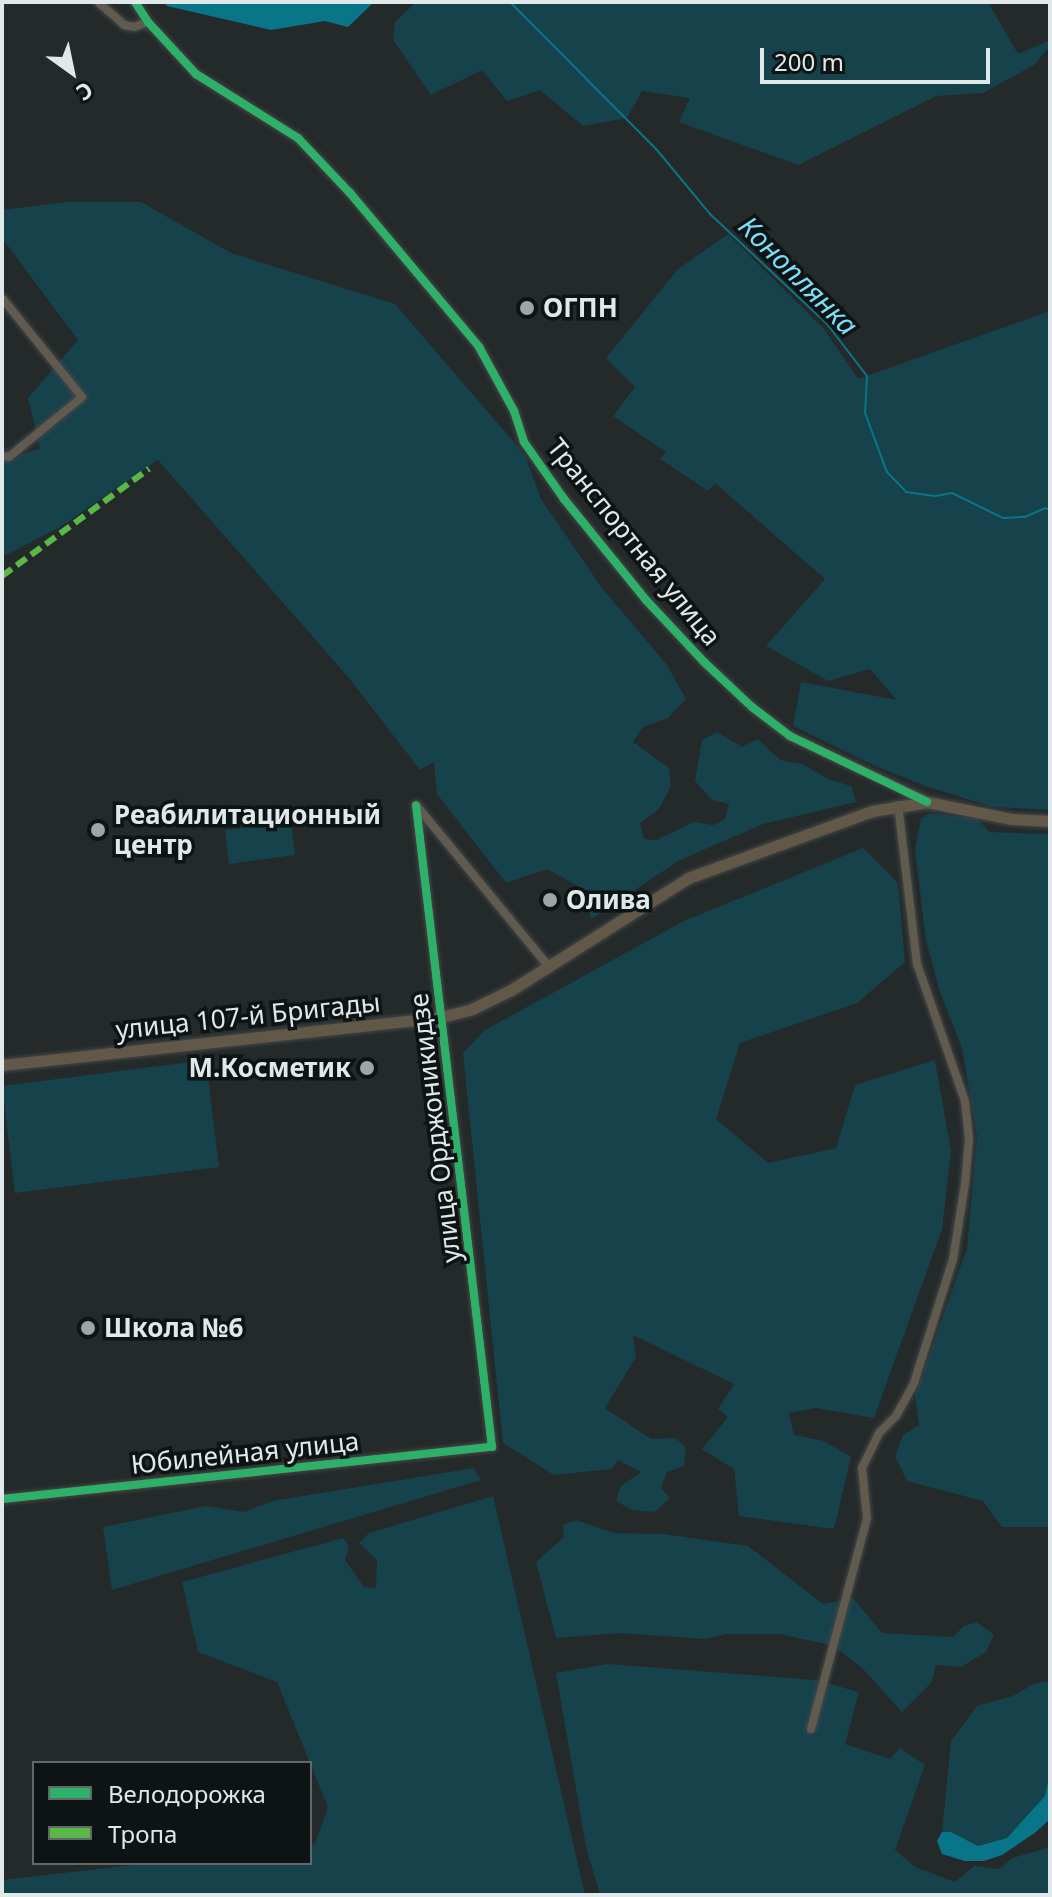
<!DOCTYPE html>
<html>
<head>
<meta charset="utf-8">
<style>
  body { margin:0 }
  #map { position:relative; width:1052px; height:1897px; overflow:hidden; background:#24292a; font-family:"Noto Sans",sans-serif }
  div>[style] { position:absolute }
  .green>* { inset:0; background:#16424c }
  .water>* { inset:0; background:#097588 }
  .stream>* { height:2px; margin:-1px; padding:0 1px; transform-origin:1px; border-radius:1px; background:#097588 }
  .roads { filter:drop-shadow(0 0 2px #434748) drop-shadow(0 0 2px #434748) }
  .minor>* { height:8px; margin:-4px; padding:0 4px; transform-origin:4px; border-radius:4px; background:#605a4f }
  .secondary>* { height:11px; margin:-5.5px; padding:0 5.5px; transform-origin:5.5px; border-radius:5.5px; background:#615848 }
  .quiet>* { height:6px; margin-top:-3px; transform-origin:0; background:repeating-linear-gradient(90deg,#58b947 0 12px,transparent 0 18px) }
  .cycleway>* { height:8px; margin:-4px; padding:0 4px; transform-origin:4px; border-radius:4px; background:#2db169 }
  .dots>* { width:22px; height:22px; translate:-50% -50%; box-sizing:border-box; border:4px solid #0e1314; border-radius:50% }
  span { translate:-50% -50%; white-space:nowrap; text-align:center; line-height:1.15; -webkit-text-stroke:7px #0e1314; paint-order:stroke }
  .poi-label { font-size:26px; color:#e1e8e9; font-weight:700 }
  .left { translate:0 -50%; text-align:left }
  .right { translate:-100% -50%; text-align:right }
  .street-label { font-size:26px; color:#e1e8e9 }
  .water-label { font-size:28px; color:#7adef6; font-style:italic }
  .frame { position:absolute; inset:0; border:4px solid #e1e8e9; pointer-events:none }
  .legend { position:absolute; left:32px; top:1761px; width:280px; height:104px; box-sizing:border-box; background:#0e1314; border:2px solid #626869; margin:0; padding:10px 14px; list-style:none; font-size:24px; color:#e1e8e9 }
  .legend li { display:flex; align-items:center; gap:16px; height:40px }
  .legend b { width:40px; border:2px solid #626869 }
  .north { position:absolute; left:32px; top:32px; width:80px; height:80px; -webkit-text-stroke:6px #0e1314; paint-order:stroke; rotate:147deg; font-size:22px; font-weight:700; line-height:32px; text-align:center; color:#e1e8e9 }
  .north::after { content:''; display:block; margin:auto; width:28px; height:36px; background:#e1e8e9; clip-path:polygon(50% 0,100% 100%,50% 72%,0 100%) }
  .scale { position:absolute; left:760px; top:48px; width:230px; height:36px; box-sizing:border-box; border:4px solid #e1e8e9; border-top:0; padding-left:10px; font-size:24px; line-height:28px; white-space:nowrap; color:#e1e8e9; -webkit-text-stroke:6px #0e1314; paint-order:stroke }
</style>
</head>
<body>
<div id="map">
  <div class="green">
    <i style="clip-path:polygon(416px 2px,988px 2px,1018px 54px,1050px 40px,1050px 46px,1034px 65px,983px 93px,936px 96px,798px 165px,679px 122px,690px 98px,642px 91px,627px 118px,583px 126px,540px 90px,507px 101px,482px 70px,431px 95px,393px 40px,395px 22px)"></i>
    <i style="clip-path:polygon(67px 202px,141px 202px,231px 253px,395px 304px,525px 455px,541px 499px,602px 588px,667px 665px,686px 699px,668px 718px,643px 727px,633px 742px,669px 768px,671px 786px,659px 809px,640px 823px,644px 839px,656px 840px,694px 822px,713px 825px,725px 819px,729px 804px,712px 800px,695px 781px,702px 740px,717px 732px,742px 747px,758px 739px,780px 760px,802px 764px,828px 779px,851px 786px,856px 802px,763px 824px,680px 860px,591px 919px,585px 890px,547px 869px,506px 883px,437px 794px,434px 762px,420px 770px,349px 678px,158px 460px,60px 527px,2px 557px,2px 462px,40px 448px,28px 398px,78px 340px,2px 238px,2px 210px)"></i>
    <i style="clip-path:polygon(728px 234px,824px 329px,858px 379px,1050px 311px,1050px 810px,993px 807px,928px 787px,875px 766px,793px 726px,801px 682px,897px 700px,870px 669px,828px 681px,766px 646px,825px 579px,715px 483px,708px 491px,660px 459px,666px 452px,613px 416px,635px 387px,606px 358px,678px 269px)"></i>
    <i style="clip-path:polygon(930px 813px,978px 819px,989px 832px,1050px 834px,1050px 1527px,1002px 1527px,983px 1501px,907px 1481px,895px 1456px,903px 1435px,919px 1425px,915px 1396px,967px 1248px,977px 1136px,962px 1048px,940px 992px,926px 941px,915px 850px,921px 818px)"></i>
    <i style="clip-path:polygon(291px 822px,295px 855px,229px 864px,225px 830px)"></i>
    <i style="clip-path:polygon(863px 848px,898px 883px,905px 962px,857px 1003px,740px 1043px,716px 1119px,768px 1163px,836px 1148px,855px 1085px,935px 1060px,951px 1151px,942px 1229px,874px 1418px,816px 1408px,789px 1413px,794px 1435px,824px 1441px,851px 1457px,834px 1529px,739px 1516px,734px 1469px,702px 1449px,728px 1417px,718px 1409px,734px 1384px,633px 1335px,636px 1357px,605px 1408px,651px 1439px,676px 1438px,686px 1448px,684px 1466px,667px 1472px,661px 1488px,670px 1498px,655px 1512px,632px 1510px,616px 1501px,621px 1486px,641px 1472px,618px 1460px,612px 1469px,554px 1475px,503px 1443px,463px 1053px,485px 1030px,684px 921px)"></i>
    <i style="clip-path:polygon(206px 1060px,219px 1167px,15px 1193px,2px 1086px)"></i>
    <i style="clip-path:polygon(474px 1468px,481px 1480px,112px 1590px,103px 1527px,206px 1506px,244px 1512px,272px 1501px)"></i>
    <i style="clip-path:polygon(493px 1496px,585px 1895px,2px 1895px,2px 1880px,150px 1863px,310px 1863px,310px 1845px,315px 1844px,328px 1807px,277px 1682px,198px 1652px,182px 1582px,343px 1538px,349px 1546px,345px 1560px,364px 1587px,376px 1588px,377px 1560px,359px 1543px,369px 1533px)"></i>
    <i style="clip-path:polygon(576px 1520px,614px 1533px,663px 1534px,748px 1546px,823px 1604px,853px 1598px,882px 1633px,953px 1637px,964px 1626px,977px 1622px,994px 1635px,986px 1652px,961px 1667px,936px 1665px,931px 1683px,902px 1712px,863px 1669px,834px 1646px,780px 1634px,727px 1634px,705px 1639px,621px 1633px,556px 1638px,536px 1562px,564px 1537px,563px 1525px)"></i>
    <i style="clip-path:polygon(608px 1664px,815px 1680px,859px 1692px,845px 1744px,890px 1759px,900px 1748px,925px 1765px,895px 1850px,915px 1867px,955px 1882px,974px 1866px,999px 1869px,1013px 1858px,1050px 1847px,1050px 1895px,600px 1895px,586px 1847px,556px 1673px)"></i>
    <i style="clip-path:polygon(1050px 1681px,1050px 1771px,1045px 1796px,1007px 1838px,978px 1846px,951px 1832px,942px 1832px,951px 1741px,977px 1706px,1013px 1696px,1035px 1683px)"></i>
  </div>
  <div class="water">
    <i style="clip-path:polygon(164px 2px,374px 2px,348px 27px,325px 21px,271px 30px,167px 6px)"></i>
    <i style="clip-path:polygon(1050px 1771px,1050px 1819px,1036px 1832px,1002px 1855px,984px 1861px,965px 1861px,942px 1854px,937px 1841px,942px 1832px,951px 1832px,978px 1846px,1007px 1838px,1045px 1796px)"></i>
  </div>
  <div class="stream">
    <i style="left:510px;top:2px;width:209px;rotate:45.2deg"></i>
    <i style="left:657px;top:150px;width:83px;rotate:50.4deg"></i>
    <i style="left:710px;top:214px;width:161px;rotate:43.2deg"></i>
    <i style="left:827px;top:324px;width:66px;rotate:52.4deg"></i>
    <i style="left:867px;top:376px;width:37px;rotate:93deg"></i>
    <i style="left:865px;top:413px;width:63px;rotate:69.6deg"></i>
    <i style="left:887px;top:472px;width:28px;rotate:46deg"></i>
    <i style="left:906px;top:492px;width:30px;rotate:8deg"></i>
    <i style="left:936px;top:496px;width:16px;rotate:-11deg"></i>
    <i style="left:952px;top:493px;width:57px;rotate:26.1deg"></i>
    <i style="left:1003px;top:518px;width:22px;rotate:-3deg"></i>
    <i style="left:1025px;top:517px;width:22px;rotate:-24deg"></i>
    <i style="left:1045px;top:508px;width:5px;rotate:22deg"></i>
  </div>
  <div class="roads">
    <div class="minor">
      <i style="left:98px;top:2px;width:35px;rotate:41deg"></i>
      <i style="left:124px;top:25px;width:10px;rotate:11deg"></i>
      <i style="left:134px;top:27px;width:15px;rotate:-20deg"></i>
      <i style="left:135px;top:2px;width:24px;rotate:57deg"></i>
      <i style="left:148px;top:22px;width:71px;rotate:47.3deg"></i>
      <i style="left:196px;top:74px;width:120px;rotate:32.1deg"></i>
      <i style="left:298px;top:138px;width:76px;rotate:46.6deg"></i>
      <i style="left:350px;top:193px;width:201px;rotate:50deg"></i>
      <i style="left:479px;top:347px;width:73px;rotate:61.3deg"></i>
      <i style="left:514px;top:411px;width:33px;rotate:72deg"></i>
      <i style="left:524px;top:442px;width:70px;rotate:54.9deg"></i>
      <i style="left:564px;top:499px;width:130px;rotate:50.9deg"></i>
      <i style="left:646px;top:600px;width:85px;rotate:46.9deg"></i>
      <i style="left:704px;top:662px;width:66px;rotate:43.2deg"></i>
      <i style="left:752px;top:707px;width:48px;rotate:37.3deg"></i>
      <i style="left:790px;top:736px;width:152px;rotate:25.4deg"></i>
      <i style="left:2px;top:298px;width:127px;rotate:51.1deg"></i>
      <i style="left:82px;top:397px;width:94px;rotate:140.6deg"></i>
      <i style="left:9px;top:457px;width:7px;rotate:-172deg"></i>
      <i style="left:416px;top:805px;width:210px;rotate:50.6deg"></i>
      <i style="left:2px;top:1499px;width:493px;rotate:-6.1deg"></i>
      <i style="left:492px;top:1447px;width:646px;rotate:-96.75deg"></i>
      <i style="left:811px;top:1729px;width:218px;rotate:-75.1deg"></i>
      <i style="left:867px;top:1518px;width:50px;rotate:-95.7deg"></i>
      <i style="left:862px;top:1468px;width:39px;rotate:-64deg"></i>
      <i style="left:879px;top:1433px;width:24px;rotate:-45deg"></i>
      <i style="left:896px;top:1416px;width:38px;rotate:-61deg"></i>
      <i style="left:914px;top:1383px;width:130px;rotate:-72.5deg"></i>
      <i style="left:953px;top:1259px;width:76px;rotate:-80.9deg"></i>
      <i style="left:965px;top:1184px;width:45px;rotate:-84.9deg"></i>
      <i style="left:969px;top:1139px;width:38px;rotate:-96deg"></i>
      <i style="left:965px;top:1101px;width:145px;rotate:-109.3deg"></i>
      <i style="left:917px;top:964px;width:160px;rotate:-96.8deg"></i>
    </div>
    <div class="secondary">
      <i style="left:2px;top:1065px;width:442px;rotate:-6.2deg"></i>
      <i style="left:441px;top:1017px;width:32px;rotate:-14deg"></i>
      <i style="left:472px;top:1009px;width:43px;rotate:-26deg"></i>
      <i style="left:511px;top:990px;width:209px;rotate:-32.3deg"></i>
      <i style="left:688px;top:878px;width:196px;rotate:-20deg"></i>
      <i style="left:872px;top:811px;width:56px;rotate:-9.3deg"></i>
      <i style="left:927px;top:802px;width:87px;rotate:11.3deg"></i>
      <i style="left:1012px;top:819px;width:38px;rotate:3deg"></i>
    </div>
  </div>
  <div class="quiet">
    <i style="left:2px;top:576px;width:182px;rotate:-36.1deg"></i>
  </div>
  <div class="cycleway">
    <i style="left:135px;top:2px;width:24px;rotate:57deg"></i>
    <i style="left:148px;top:22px;width:71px;rotate:47.3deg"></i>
    <i style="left:196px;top:74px;width:120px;rotate:32.1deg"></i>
    <i style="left:298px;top:138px;width:76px;rotate:46.6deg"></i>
    <i style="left:350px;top:193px;width:201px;rotate:50deg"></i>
    <i style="left:479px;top:347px;width:73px;rotate:61.3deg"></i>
    <i style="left:514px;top:411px;width:33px;rotate:72deg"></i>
    <i style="left:524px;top:442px;width:70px;rotate:54.9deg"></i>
    <i style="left:564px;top:499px;width:130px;rotate:50.9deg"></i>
    <i style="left:646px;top:600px;width:85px;rotate:46.9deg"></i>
    <i style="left:704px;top:662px;width:66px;rotate:43.2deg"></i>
    <i style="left:752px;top:707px;width:48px;rotate:37.3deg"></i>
    <i style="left:790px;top:736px;width:152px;rotate:25.7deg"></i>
    <i style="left:2px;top:1499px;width:493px;rotate:-6.1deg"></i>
    <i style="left:492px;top:1447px;width:646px;rotate:-96.75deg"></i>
  </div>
  <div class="dots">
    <i style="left:527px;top:308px;background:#9fa5a6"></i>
    <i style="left:98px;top:830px;background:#9fa5a6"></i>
    <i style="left:550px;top:900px;background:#9fa5a6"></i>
    <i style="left:367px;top:1068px;background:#9fa5a6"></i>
    <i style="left:88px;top:1328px;background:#9fa5a6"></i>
  </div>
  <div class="poi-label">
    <span class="left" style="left:543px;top:308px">ОГПН</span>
    <span class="left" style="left:114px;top:830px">Реабилитационный<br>центр</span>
    <span class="left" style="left:566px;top:900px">Олива</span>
    <span class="right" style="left:351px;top:1068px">М.Косметик</span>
    <span class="left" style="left:104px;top:1328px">Школа №6</span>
  </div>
  <div class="street-label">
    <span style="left:634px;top:542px;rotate:51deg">Транспортная улица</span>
    <span style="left:248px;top:1016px;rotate:-6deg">улица 107-й Бригады</span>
    <span style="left:435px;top:1128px;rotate:-97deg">улица Орджоникидзе</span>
    <span style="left:245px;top:1453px;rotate:-6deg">Юбилейная улица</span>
  </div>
  <div class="water-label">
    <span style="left:799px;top:275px;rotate:45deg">Коноплянка</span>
  </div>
  <div class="frame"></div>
  <ul class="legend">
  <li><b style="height:10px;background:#2db169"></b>Велодорожка</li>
  <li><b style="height:10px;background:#58b947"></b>Тропа</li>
  </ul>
  <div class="north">С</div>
  <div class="scale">200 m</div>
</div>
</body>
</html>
